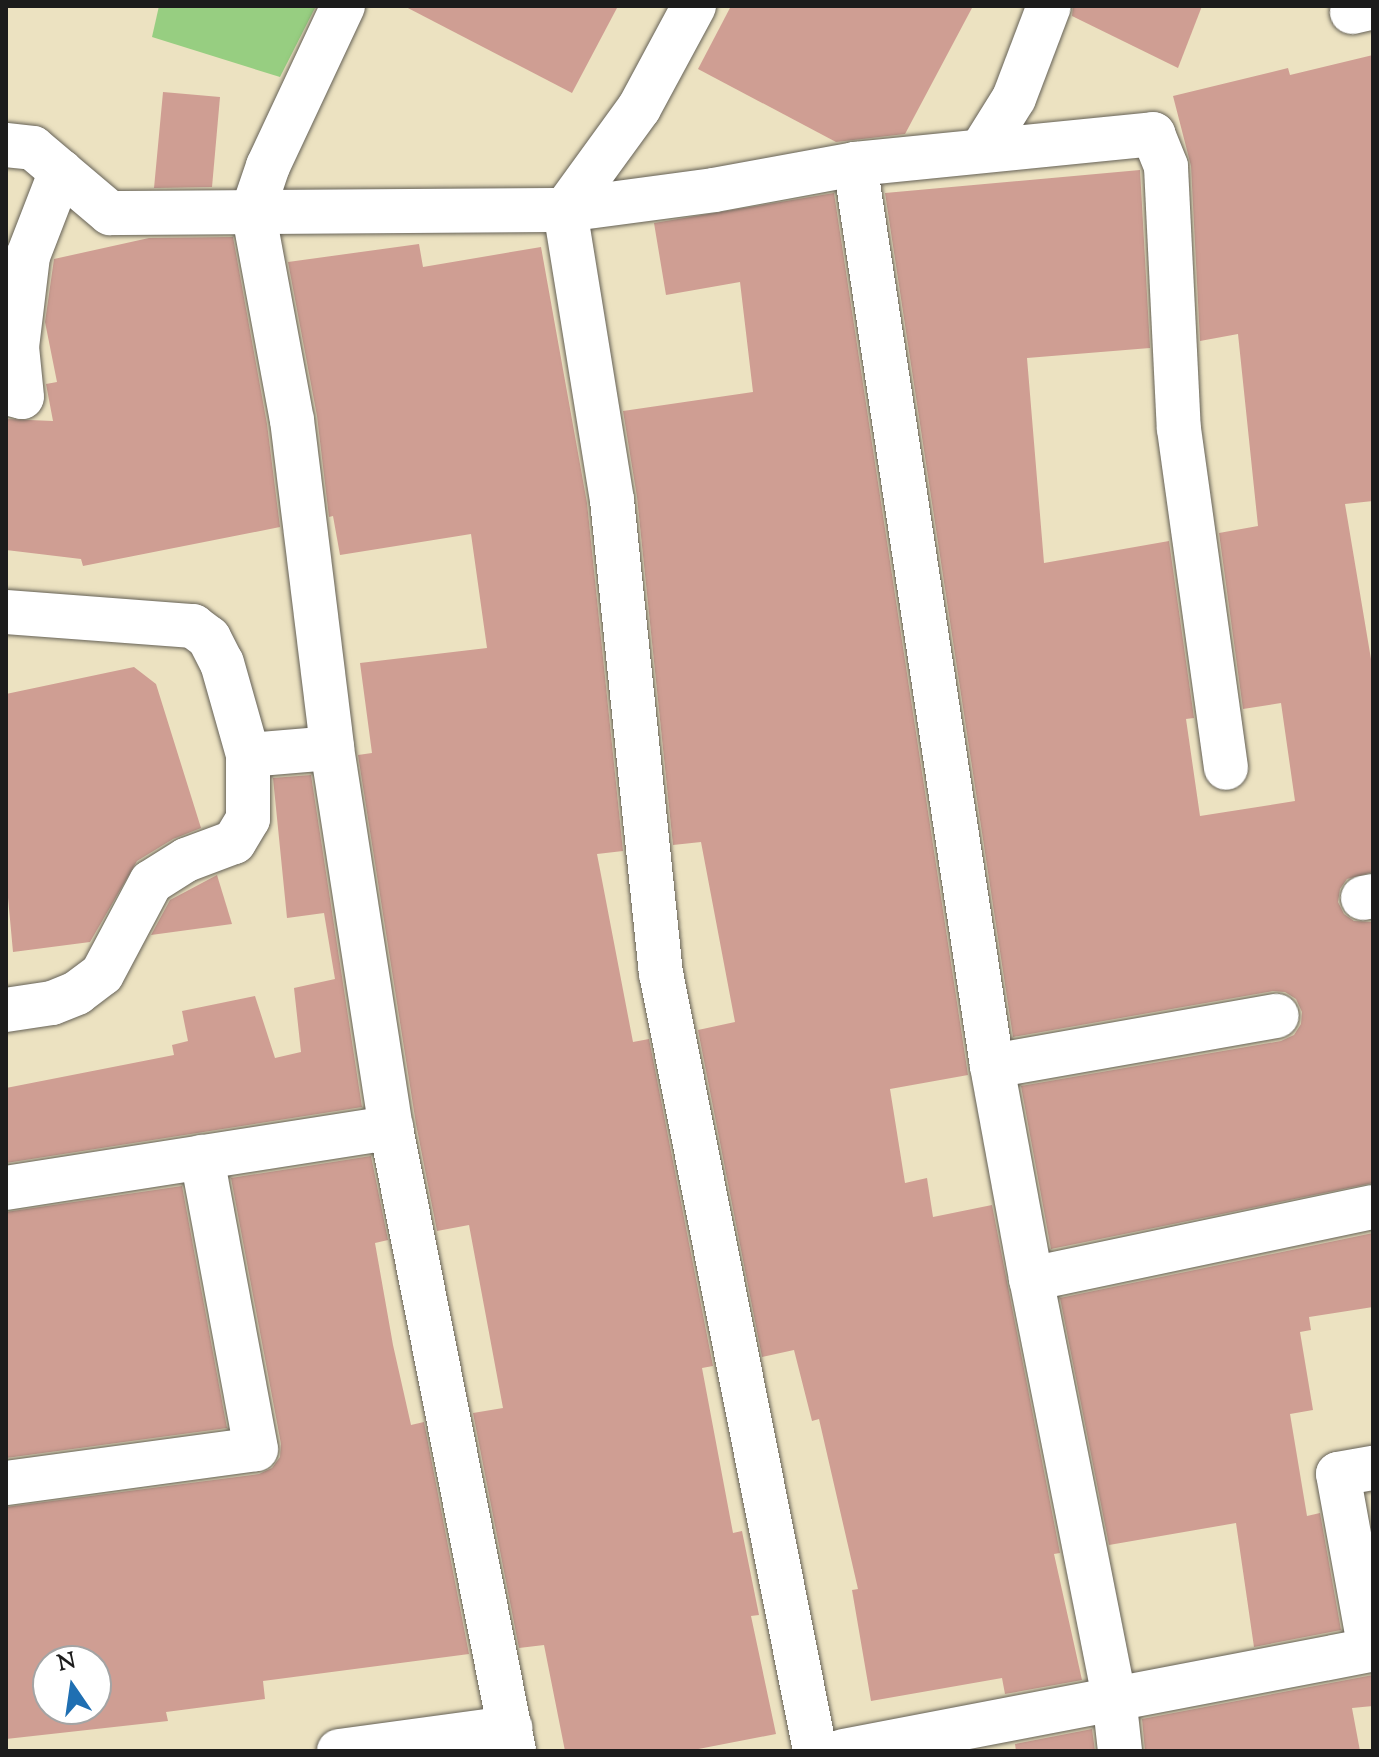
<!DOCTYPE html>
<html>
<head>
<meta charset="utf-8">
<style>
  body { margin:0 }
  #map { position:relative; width:1379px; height:1757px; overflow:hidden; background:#ece2c1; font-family:"Sorts Mill Goudy",serif }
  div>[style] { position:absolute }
  .green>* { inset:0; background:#97ce81 }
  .building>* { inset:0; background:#cf9e93 }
  .roads { filter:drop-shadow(0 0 2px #656156) drop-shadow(0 0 2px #656156) }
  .minor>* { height:44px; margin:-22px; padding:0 22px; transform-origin:22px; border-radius:22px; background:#fff }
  span { translate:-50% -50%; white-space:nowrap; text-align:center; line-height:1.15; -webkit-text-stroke:6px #fff; paint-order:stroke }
  .frame { position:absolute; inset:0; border:8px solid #1c1c1c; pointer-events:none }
  .north { position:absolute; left:32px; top:1645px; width:80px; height:80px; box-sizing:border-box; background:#fff; border:2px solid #a4a4a4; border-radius:50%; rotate:347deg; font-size:22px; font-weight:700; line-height:32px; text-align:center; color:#1c1c1c }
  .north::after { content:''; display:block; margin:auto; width:28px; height:36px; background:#1f6fb2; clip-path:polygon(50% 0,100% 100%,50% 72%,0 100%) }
</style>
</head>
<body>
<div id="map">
  <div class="green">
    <i style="clip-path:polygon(159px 6px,316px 6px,280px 77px,152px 37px)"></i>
  </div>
  <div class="building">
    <i style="clip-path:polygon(404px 6px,618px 6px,572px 93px)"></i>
    <i style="clip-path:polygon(731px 6px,973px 6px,905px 134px,836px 142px,698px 69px)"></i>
    <i style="clip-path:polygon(1073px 6px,1202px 6px,1178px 68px,1072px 16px)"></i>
    <i style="clip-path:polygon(1373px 55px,1373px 501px,1345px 504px,1373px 671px,1373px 872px,1347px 879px,1340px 889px,1338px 902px,1344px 914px,1354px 921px,1373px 922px,1373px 1183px,1051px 1249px,1021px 1086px,1281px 1041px,1294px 1035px,1301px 1024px,1302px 1012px,1296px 999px,1285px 992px,1273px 991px,1013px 1037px,885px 193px,1140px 170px,1150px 348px,1027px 358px,1044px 563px,1169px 541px,1194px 718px,1186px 719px,1200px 816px,1295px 801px,1281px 703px,1243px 709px,1219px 533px,1258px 526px,1238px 334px,1200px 341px,1191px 166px,1173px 96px,1288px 68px,1290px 75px)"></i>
    <i style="clip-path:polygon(163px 92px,220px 97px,212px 187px,154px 188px)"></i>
    <i style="clip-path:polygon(834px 193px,968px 1075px,890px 1089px,905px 1183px,927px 1178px,933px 1217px,992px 1205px,1060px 1553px,1054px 1554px,1082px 1680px,1005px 1694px,1002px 1678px,871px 1701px,852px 1590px,858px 1589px,819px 1419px,812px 1421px,794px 1350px,762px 1357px,698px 1030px,735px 1022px,701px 842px,673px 845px,637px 497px,623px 411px,753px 392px,740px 282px,666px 295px,654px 223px)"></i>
    <i style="clip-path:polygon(233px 237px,267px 424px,280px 527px,83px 566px,81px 559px,6px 550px,6px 419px,53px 421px,46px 384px,57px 382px,45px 322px,54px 259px,149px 238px)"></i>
    <i style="clip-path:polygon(419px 244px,423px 267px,541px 247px,587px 503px,623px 851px,597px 854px,633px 1042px,649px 1039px,713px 1366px,702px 1368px,733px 1533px,742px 1531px,759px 1615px,751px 1616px,776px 1734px,688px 1751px,565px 1751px,544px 1645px,519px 1648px,473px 1413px,503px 1408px,469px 1225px,437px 1231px,416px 1124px,358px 755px,372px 753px,360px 663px,487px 648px,471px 534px,340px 555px,333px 516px,329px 517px,317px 416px,288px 262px)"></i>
    <i style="clip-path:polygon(134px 667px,156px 684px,201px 828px,173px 839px,137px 861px,90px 942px,13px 952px,6px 876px,6px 694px)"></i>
    <i style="clip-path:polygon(311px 775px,362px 1107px,6px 1163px,6px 1088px,174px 1055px,172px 1045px,188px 1041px,182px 1011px,255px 996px,275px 1058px,301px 1052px,294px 988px,335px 979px,324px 913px,287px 918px,273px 778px)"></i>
    <i style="clip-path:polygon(217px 875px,232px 924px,151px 935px,170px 900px)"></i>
    <i style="clip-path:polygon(evenodd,371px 1156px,388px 1240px,375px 1243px,393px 1345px,411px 1425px,424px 1422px,469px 1654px,263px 1681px,265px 1699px,166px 1712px,168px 1721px,6px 1739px,6px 1507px,259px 1474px,272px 1468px,280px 1457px,281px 1444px,231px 1178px,371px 1156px,48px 1661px,96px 1661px,96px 1709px,48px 1709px,48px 1661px)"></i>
    <i style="clip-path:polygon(182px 1186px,227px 1428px,6px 1458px,6px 1212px)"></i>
    <i style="clip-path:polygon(1373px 1233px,1373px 1307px,1309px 1317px,1311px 1330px,1300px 1332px,1313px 1410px,1290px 1414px,1307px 1516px,1320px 1513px,1341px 1630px,1254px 1647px,1236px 1523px,1109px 1545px,1060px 1298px)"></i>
    <i style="clip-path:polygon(1373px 1675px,1373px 1706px,1352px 1708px,1360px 1751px,1145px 1751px,1142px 1719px)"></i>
    <i style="clip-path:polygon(1092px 1729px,1095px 1751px,1016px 1751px,1015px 1744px)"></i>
  </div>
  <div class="roads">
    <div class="minor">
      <i style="left:343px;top:6px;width:177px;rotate:115.1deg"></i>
      <i style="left:268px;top:166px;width:46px;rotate:108.8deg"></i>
      <i style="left:253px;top:210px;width:214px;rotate:79.5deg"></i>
      <i style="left:292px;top:420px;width:330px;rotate:83deg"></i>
      <i style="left:332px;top:748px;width:385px;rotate:81.2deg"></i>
      <i style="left:391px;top:1128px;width:635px;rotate:78.83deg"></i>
      <i style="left:694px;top:6px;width:116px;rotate:118.3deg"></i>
      <i style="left:639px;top:108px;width:126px;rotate:126deg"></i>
      <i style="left:565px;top:210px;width:150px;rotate:-7.6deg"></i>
      <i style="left:714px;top:190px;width:143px;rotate:-10.4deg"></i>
      <i style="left:855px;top:164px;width:300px;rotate:-5.7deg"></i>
      <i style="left:1153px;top:134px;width:35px;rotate:68deg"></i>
      <i style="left:1166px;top:167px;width:262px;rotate:87.2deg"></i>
      <i style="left:1179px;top:429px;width:342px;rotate:82.1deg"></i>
      <i style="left:1352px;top:12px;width:22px;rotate:-13deg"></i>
      <i style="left:6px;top:145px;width:27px;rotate:6deg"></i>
      <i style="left:33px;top:148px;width:101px;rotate:40.2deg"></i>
      <i style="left:110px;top:213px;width:455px;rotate:-0.4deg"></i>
      <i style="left:565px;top:210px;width:294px;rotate:80.8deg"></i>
      <i style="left:612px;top:500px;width:476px;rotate:84.1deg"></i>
      <i style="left:661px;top:973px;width:793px;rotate:78.8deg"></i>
      <i style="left:981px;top:151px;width:62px;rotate:-58.1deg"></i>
      <i style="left:1014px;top:98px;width:98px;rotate:-69.2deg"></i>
      <i style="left:855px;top:164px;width:912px;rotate:81.36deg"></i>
      <i style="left:992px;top:1066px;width:217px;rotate:79.6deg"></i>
      <i style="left:6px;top:393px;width:16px;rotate:14deg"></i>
      <i style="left:22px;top:397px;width:50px;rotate:-95.7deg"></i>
      <i style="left:17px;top:347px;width:92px;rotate:-83.1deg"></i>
      <i style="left:28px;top:256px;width:91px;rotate:-68.8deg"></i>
      <i style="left:6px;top:612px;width:188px;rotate:4.3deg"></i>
      <i style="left:193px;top:626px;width:20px;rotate:37deg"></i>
      <i style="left:209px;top:638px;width:28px;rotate:63deg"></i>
      <i style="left:222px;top:663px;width:96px;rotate:74.2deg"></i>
      <i style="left:248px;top:755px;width:64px;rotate:90deg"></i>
      <i style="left:248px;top:819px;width:27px;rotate:121deg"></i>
      <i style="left:234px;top:842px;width:51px;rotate:159.4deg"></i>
      <i style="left:186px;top:860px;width:41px;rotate:147.8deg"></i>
      <i style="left:151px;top:882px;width:104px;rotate:118deg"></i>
      <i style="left:102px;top:974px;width:31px;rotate:143deg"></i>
      <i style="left:77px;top:993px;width:27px;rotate:158deg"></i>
      <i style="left:52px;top:1003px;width:47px;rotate:171.3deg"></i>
      <i style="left:248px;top:755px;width:84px;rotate:-4.8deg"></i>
      <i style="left:1363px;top:898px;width:10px;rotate:-11deg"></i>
      <i style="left:992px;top:1066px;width:289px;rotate:-10deg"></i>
      <i style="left:6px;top:1188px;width:390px;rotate:-8.9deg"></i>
      <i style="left:6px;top:1483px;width:252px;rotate:-7.7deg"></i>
      <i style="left:256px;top:1449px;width:297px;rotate:-100.5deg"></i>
      <i style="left:339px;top:1751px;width:173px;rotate:-7.7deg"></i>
      <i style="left:843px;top:1751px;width:537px;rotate:-10.85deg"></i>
      <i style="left:1370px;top:1650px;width:179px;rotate:-100.3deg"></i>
      <i style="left:1338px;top:1474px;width:36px;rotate:-10deg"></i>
      <i style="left:1120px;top:1751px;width:54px;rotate:-96.3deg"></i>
      <i style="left:1114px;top:1697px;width:426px;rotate:-101.2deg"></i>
      <i style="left:1031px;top:1279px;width:349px;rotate:-11.9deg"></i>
    </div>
  </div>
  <div class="frame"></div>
  <div class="north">N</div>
</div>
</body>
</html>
